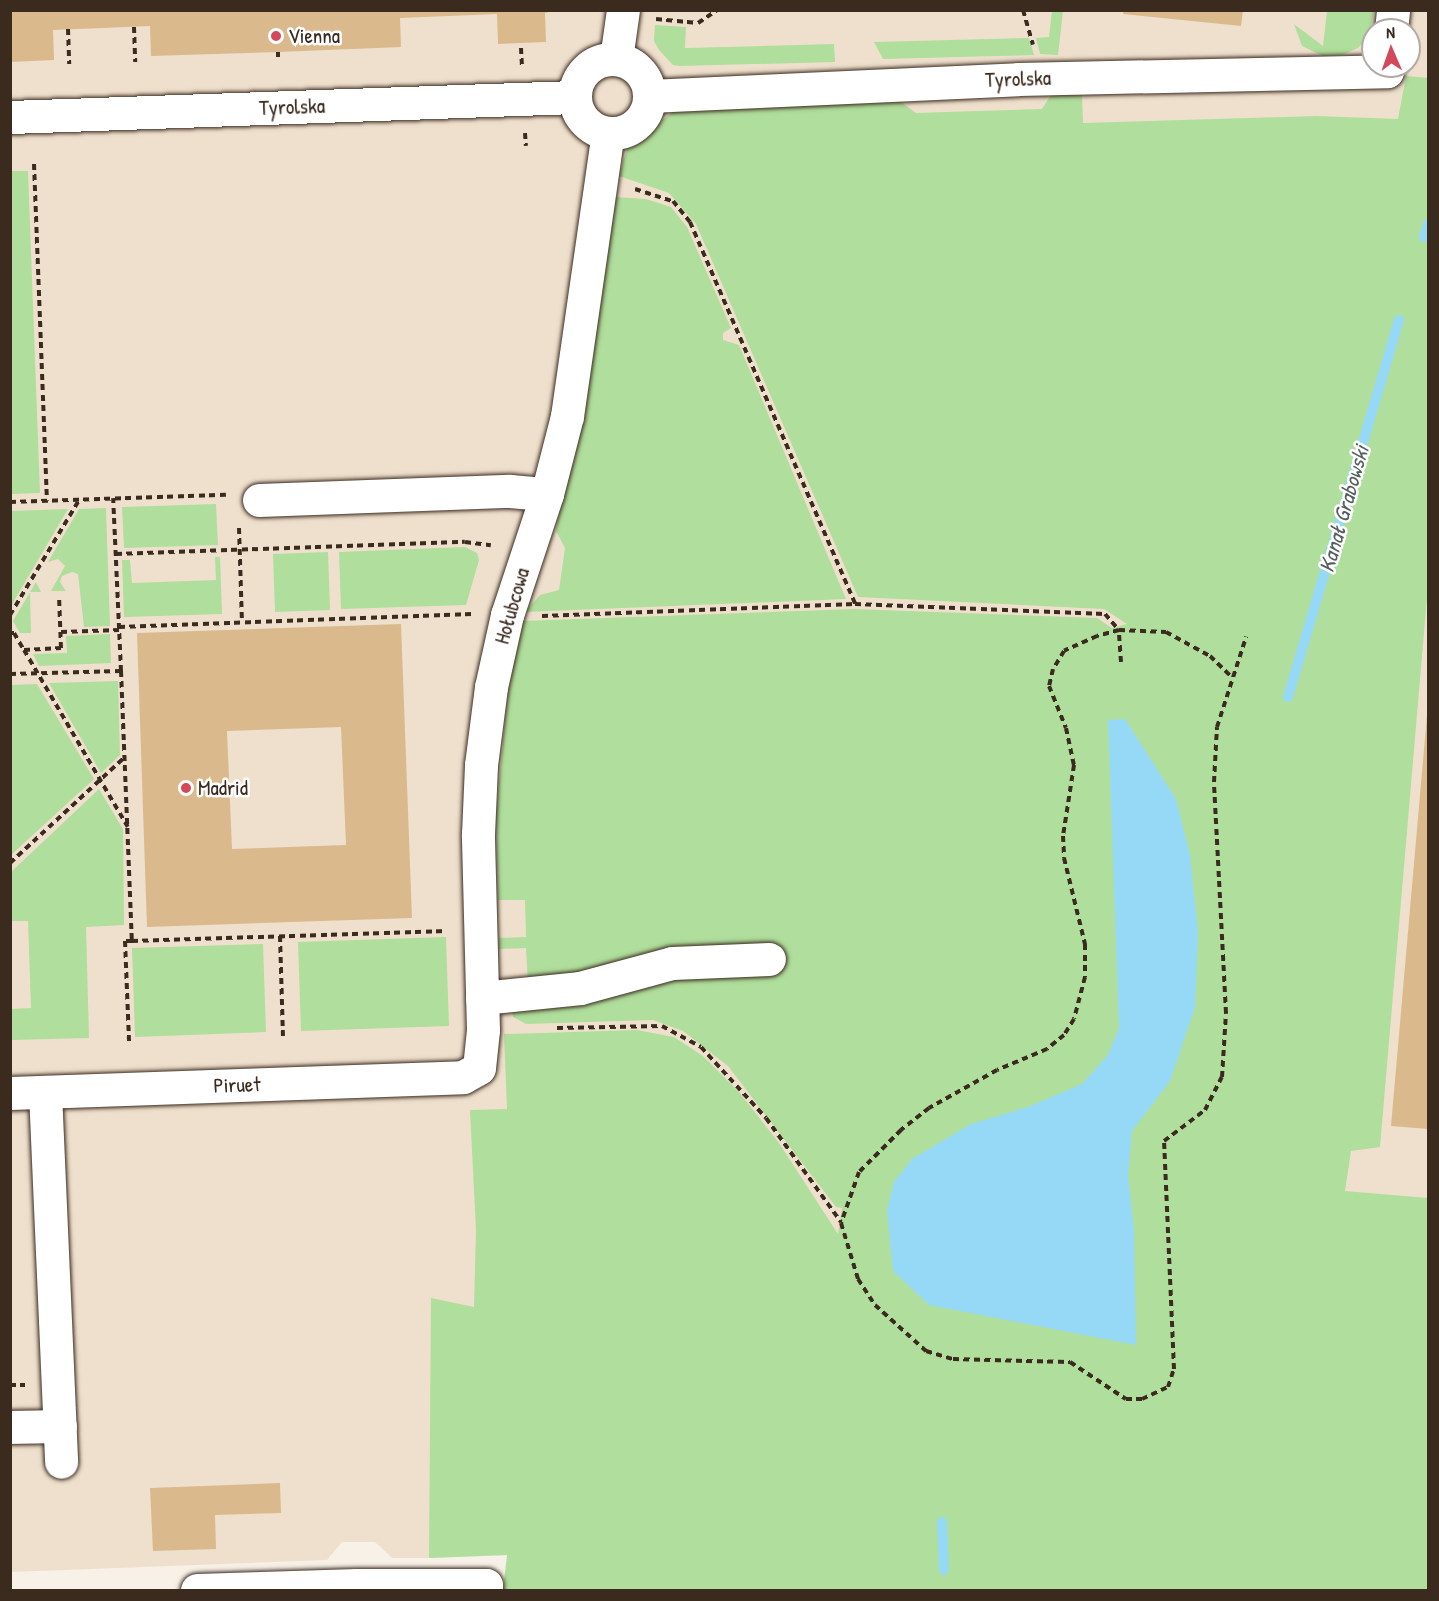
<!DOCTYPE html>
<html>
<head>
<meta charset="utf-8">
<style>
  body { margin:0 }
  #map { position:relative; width:1439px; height:1601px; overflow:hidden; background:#f8f1e8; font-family:"Patrick Hand",sans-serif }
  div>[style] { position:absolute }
  .built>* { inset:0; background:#efe0cd }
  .green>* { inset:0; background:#b0de9c }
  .water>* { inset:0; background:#95d9f7 }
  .stream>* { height:10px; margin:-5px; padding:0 5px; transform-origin:5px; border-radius:5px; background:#95d9f7 }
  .building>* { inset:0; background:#dab98d }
  .path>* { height:4px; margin-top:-2px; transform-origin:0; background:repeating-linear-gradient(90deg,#3b2a1e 0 6px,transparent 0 10.5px) }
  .roads { filter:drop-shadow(0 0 2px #3b2a1e) drop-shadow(0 0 2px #3b2a1e) }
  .minor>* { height:33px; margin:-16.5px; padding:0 16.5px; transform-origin:16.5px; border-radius:16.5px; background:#fff }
  .minor>.ring { margin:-16.5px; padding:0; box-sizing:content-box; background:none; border:33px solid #fff; border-radius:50% }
  .dots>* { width:16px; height:16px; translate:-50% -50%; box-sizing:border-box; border:3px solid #fff; border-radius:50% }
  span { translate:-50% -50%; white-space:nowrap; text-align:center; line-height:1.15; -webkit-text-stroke:5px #fff; paint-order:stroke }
  .poi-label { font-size:21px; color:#3b2a1e }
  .left { translate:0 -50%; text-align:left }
  .street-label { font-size:21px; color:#3b2a1e }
  .water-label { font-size:22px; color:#565f5f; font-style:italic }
  .frame { position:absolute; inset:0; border:12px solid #3b2a1e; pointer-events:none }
  .north { position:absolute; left:1361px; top:18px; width:60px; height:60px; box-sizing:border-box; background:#fff; border:2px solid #b1aaa5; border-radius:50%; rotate:358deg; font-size:16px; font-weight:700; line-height:24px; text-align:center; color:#3b2a1e }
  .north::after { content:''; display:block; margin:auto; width:21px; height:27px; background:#d1495b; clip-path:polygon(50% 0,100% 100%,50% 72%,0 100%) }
</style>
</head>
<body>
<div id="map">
  <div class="built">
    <i style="clip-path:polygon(evenodd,10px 11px,1428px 11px,1428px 1203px,922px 1539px,429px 1558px,392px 1558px,375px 1542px,342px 1542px,327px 1560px,11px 1572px,10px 11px,1373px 30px,1409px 30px,1409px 66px,1373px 66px,1373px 30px)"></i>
  </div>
  <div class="green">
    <i style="clip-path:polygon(1052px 11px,1063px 11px,1058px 55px,1040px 54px,1036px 38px,1049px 37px)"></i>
    <i style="clip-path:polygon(1327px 11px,1374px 11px,1369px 36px,1358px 48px,1342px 55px,1323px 56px,1302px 46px,1294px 24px,1323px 46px)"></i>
    <i style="clip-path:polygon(655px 25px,686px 27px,685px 48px,834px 44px,835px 62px,680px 66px,673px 65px,659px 50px,654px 41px)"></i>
    <i style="clip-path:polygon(1029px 38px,1034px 55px,883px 59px,874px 42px)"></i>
    <i style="clip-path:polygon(1406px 76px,1428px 78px,1428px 586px,1380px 1147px,1351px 1151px,1345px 1191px,1428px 1198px,1428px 1590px,503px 1590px,507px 1555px,429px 1558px,431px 1298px,474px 1307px,476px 1230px,470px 1110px,507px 1109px,504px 1034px,637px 1030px,674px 1037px,703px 1056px,739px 1092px,779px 1143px,838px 1234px,842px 1208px,836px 1207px,728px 1066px,683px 1031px,653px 1020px,526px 1024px,513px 1017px,512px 1008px,528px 985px,526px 948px,499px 949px,499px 938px,526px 937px,525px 900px,498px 900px,496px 815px,508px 691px,522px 621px,854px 609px,1097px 618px,1112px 628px,1127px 624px,1104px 609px,858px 597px,696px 224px,669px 193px,619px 176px,628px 146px,677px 109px,901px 102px,916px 113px,1042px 109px,1051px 95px,1082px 95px,1083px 123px,1316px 116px,1398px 119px)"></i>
    <i style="clip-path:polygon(11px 171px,28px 171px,40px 493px,11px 494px)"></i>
    <i style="clip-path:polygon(615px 197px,646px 199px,671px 207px,687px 227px,731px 328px,723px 333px,723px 340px,739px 345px,846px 599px,525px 612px,540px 595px,559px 590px,565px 548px,556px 531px,558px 515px,587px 392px)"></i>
    <i style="clip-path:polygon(216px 504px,218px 545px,124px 548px,122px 507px)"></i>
    <i style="clip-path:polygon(106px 508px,110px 626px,84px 627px,78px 574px,72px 572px,62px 576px,60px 582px,66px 591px,51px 591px,65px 566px,58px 559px,48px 562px,79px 509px)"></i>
    <i style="clip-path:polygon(68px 509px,11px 606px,11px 511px)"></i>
    <i style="clip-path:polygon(465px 547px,477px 553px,479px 560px,466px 605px,341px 609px,339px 552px)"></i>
    <i style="clip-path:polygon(328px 552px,330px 610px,275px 612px,273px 554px)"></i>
    <i style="clip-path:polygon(215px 557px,220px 557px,222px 614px,124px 617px,122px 560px,130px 560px,132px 583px,216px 580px)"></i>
    <i style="clip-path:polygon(36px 582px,41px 592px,30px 592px,31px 633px,20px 633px,13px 621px)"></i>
    <i style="clip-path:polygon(110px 634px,111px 663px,39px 666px,33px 654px,67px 653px,66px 636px)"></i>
    <i style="clip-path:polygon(118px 681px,120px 755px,101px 773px,49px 683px)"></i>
    <i style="clip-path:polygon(37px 684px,94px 779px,11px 855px,11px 685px)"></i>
    <i style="clip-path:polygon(99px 789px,123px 829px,124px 925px,86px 927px,89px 1038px,11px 1040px,11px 1009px,31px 1008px,28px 921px,11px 921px,11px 872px)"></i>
    <i style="clip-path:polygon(446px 937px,449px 1026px,301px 1031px,298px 942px)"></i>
    <i style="clip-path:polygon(263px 944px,266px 1032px,135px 1037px,132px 948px)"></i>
  </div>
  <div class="water">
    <i style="clip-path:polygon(1125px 719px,1176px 799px,1190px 855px,1198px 933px,1195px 1007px,1170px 1081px,1132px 1131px,1128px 1175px,1134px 1231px,1136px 1345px,929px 1305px,893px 1271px,887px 1210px,894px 1182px,912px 1159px,971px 1124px,1028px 1107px,1082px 1084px,1108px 1055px,1119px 1028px,1108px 720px)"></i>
  </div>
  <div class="stream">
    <i style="left:1424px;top:237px;width:14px;rotate:-73deg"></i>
    <i style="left:1288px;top:697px;width:393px;rotate:-73.6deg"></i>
    <i style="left:942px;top:1522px;width:48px;rotate:87.6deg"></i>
  </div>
  <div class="building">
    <i style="clip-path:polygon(10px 10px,549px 10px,549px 12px,545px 13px,546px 42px,498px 44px,497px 14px,400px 18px,401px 47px,278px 52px,151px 56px,150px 26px,53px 30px,54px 60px,10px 62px)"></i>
    <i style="clip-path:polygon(1124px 10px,1243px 10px,1241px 26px,1123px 14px)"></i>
    <i style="clip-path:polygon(evenodd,401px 624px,412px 918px,147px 927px,137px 633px,401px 624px,341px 727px,346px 845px,232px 849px,227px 731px,341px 727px)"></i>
    <i style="clip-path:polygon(1427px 715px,1428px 715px,1428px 1129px,1391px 1126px)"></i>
    <i style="clip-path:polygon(280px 1483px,281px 1513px,215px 1515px,216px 1549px,153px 1551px,150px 1488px)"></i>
  </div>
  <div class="path">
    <i style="left:1023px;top:10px;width:36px;rotate:74deg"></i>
    <i style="left:656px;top:19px;width:42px;rotate:5.4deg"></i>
    <i style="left:698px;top:23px;width:23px;rotate:-34deg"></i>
    <i style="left:134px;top:27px;width:35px;rotate:88deg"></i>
    <i style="left:68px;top:29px;width:35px;rotate:88deg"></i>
    <i style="left:521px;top:48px;width:17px;rotate:87deg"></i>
    <i style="left:278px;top:52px;width:5px;rotate:90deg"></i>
    <i style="left:525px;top:133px;width:13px;rotate:86deg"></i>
    <i style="left:34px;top:164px;width:337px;rotate:87.8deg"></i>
    <i style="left:635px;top:189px;width:40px;rotate:18deg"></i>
    <i style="left:673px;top:201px;width:27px;rotate:51deg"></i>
    <i style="left:690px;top:222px;width:416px;rotate:66.6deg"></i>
    <i style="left:10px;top:502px;width:216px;rotate:-1.9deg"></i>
    <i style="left:239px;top:528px;width:94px;rotate:88.2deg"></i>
    <i style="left:116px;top:554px;width:349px;rotate:-2deg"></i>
    <i style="left:465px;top:542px;width:26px;rotate:7deg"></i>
    <i style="left:10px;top:615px;width:134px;rotate:-59deg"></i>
    <i style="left:542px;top:616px;width:313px;rotate:-2.2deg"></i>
    <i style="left:855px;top:604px;width:250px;rotate:2.3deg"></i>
    <i style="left:1105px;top:614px;width:21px;rotate:49deg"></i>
    <i style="left:1119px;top:630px;width:47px;rotate:2.4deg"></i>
    <i style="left:1166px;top:632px;width:50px;rotate:28.6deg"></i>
    <i style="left:1210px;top:656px;width:30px;rotate:44deg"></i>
    <i style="left:119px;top:627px;width:353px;rotate:-2.1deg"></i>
    <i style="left:61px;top:632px;width:58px;rotate:-2deg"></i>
    <i style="left:10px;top:633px;width:4px"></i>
    <i style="left:14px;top:633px;width:20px;rotate:60deg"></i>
    <i style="left:24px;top:650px;width:37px;rotate:-3deg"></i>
    <i style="left:61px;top:648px;width:52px;rotate:-92.2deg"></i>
    <i style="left:24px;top:650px;width:205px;rotate:59.6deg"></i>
    <i style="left:1121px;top:662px;width:32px;rotate:-94deg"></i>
    <i style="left:1119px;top:630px;width:23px;rotate:165deg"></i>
    <i style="left:1097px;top:636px;width:36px;rotate:156deg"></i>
    <i style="left:1064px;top:651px;width:21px;rotate:121deg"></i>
    <i style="left:1053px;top:669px;width:17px;rotate:103deg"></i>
    <i style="left:1049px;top:686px;width:45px;rotate:68deg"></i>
    <i style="left:1066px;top:728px;width:38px;rotate:78deg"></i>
    <i style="left:1074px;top:765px;width:72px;rotate:98.8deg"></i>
    <i style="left:1063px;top:836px;width:22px;rotate:87deg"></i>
    <i style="left:1064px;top:858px;width:89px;rotate:76.3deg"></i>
    <i style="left:1085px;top:944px;width:33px;rotate:90deg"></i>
    <i style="left:1085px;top:977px;width:43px;rotate:104.7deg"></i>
    <i style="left:1074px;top:1019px;width:19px;rotate:122deg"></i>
    <i style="left:1064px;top:1035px;width:22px;rotate:141deg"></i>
    <i style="left:1047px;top:1049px;width:54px;rotate:157.2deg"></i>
    <i style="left:997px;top:1070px;width:78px;rotate:150.8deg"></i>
    <i style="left:929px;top:1108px;width:36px;rotate:142deg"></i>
    <i style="left:901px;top:1130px;width:59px;rotate:135deg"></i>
    <i style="left:859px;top:1172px;width:54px;rotate:109.4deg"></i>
    <i style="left:841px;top:1223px;width:59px;rotate:73.1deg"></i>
    <i style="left:858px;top:1279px;width:31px;rotate:57deg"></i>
    <i style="left:875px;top:1305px;width:69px;rotate:42deg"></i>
    <i style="left:926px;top:1351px;width:28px;rotate:17deg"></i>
    <i style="left:953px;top:1359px;width:117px;rotate:1.5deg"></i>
    <i style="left:1070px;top:1362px;width:67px;rotate:33.5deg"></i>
    <i style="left:1126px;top:1399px;width:16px"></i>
    <i style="left:1142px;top:1399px;width:29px;rotate:-25deg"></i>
    <i style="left:1168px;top:1387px;width:19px;rotate:-72deg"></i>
    <i style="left:1174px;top:1369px;width:228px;rotate:-92.5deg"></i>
    <i style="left:1164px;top:1141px;width:51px;rotate:-37.1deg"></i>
    <i style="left:1205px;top:1110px;width:37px;rotate:-63deg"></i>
    <i style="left:1222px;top:1077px;width:64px;rotate:-86.4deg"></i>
    <i style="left:1226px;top:1013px;width:231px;rotate:-93deg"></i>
    <i style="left:1214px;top:782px;width:55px;rotate:-86.9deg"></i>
    <i style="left:1217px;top:727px;width:95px;rotate:-72.1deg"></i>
    <i style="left:121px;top:671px;width:270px;rotate:87.7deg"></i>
    <i style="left:132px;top:941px;width:7px;rotate:180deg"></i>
    <i style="left:125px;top:941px;width:101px;rotate:87.7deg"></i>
    <i style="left:10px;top:674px;width:111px;rotate:-1.5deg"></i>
    <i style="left:121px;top:671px;width:173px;rotate:-92.6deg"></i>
    <i style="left:10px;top:863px;width:156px;rotate:-42.7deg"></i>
    <i style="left:280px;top:936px;width:100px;rotate:88.3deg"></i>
    <i style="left:132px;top:941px;width:315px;rotate:-1.8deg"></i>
    <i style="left:557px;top:1028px;width:105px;rotate:-1.1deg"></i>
    <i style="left:662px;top:1026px;width:44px;rotate:28.3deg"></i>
    <i style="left:701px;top:1047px;width:96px;rotate:47.5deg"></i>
    <i style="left:766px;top:1118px;width:128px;rotate:54.2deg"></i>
    <i style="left:10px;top:1385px;width:15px"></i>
    <i style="left:10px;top:1470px;width:53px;rotate:90deg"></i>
  </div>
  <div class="roads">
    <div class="minor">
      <i style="left:1391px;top:30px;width:20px;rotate:-84deg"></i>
      <i style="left:616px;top:59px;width:49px;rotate:-81.9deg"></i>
      <i class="ring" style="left:575px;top:59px;width:41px;height:41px"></i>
      <i style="left:649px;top:96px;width:369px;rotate:-2.6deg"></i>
      <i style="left:1018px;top:79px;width:369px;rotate:-1.2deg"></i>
      <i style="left:1387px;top:71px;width:5px;rotate:-90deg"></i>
      <i style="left:10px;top:117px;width:564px;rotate:-2.03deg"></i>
      <i style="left:259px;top:500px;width:251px;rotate:-2.1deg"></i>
      <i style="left:510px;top:491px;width:37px;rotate:5deg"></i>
      <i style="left:482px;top:998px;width:99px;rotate:-5.8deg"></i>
      <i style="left:580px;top:988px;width:95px;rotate:-15.2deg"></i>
      <i style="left:672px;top:963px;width:97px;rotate:-2.4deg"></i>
      <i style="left:45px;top:1092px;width:370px;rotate:87.5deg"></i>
      <i style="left:10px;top:1093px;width:453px;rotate:-2deg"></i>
      <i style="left:463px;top:1077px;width:18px;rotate:-29deg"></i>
      <i style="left:479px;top:1068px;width:38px;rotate:-84deg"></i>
      <i style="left:483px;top:1030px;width:196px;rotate:-91.5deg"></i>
      <i style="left:478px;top:834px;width:69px;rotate:-87.5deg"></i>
      <i style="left:481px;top:765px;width:79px;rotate:-82.7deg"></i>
      <i style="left:491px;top:687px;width:74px;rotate:-77.5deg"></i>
      <i style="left:507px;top:615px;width:127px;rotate:-71.7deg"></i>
      <i style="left:547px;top:494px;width:81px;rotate:-75.6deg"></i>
      <i style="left:567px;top:416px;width:286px;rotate:-81.8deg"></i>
      <i style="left:10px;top:1427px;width:50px;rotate:-1.1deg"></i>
      <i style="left:197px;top:1590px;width:160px;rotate:-1.8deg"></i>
      <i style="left:357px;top:1585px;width:129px"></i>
      <i style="left:486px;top:1585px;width:5px;rotate:90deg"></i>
    </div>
  </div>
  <div class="dots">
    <i style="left:276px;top:36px;background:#d1495b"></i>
    <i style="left:186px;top:788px;background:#d1495b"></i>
  </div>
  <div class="poi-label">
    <span class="left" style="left:288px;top:36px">Vienna</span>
    <span class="left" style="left:198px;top:788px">Madrid</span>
  </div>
  <div class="street-label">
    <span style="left:1018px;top:79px;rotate:-2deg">Tyrolska</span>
    <span style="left:292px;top:107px;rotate:-2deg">Tyrolska</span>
    <span style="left:512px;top:606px;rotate:-74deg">Hołubcowa</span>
    <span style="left:237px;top:1085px;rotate:-2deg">Piruet</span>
  </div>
  <div class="water-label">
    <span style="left:1344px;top:509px;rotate:-74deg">Kanał Grabowski</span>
  </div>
  <div class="frame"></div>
  <div class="north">N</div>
</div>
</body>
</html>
